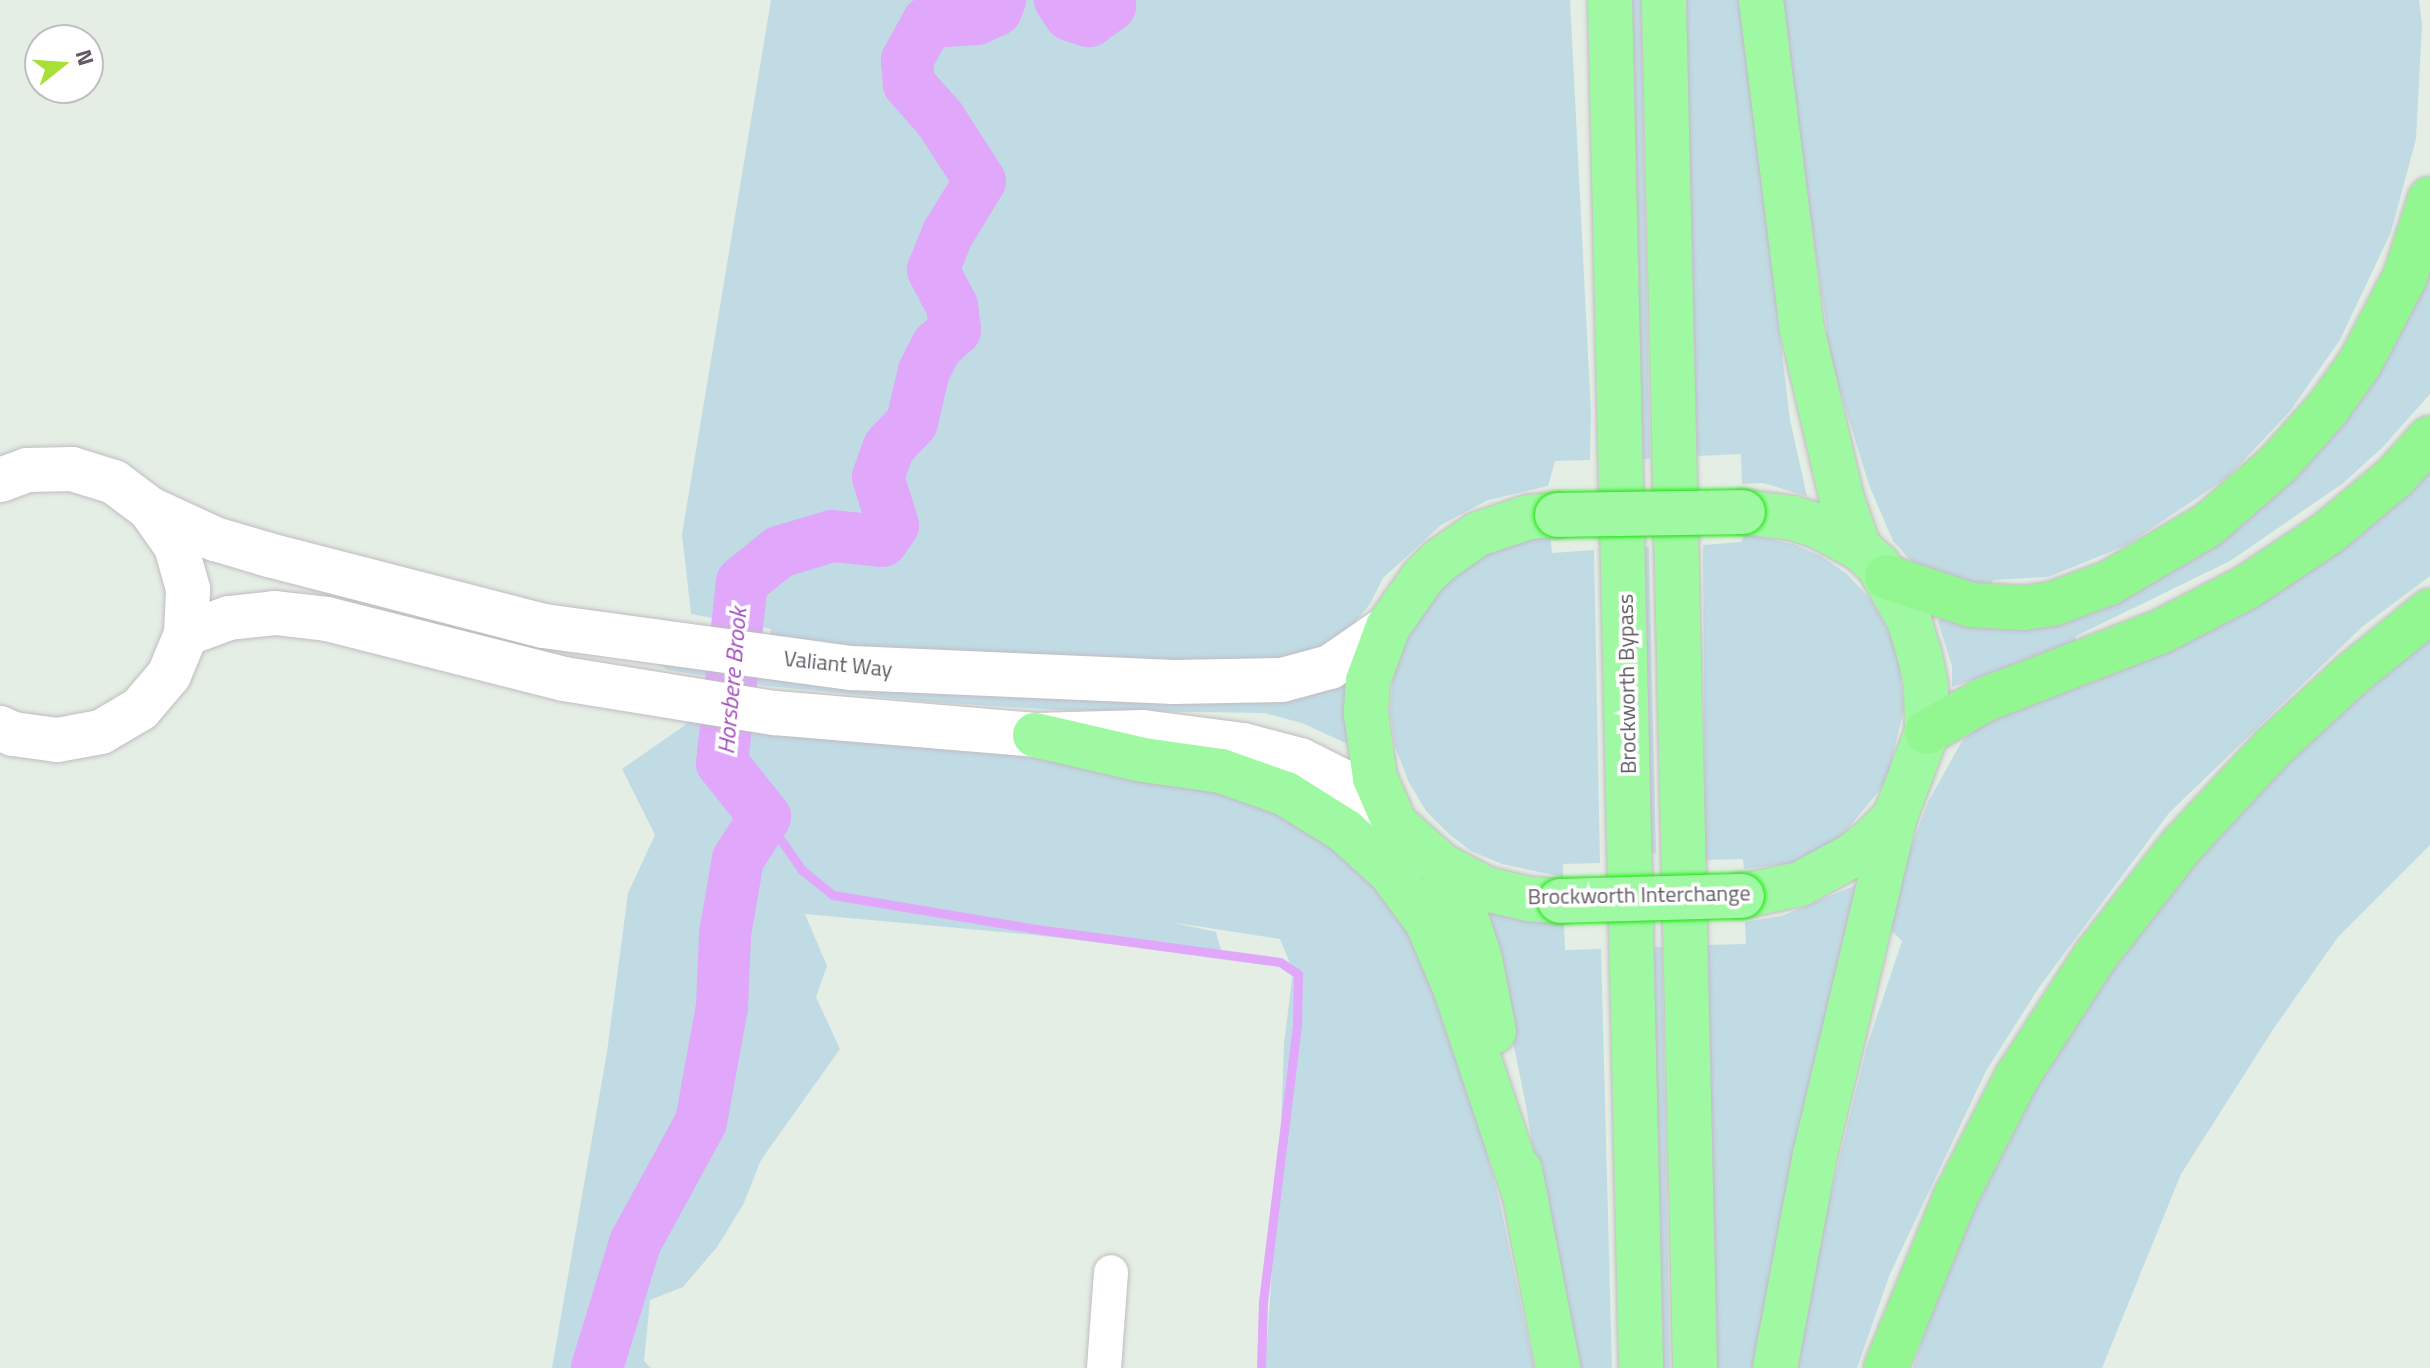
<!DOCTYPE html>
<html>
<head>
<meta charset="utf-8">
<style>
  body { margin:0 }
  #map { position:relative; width:2430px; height:1368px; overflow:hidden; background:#e4eee4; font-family:"Titillium Web",sans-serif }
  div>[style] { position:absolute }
  .green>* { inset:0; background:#c1dbe4 }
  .stream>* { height:9px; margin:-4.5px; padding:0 4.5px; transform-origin:4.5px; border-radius:4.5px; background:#e0a7fa }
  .river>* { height:52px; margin:-26px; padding:0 26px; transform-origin:26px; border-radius:26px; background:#e0a7fa }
  .roads { filter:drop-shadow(0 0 2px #c1bbc2) drop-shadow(0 0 2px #c1bbc2) }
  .minor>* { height:34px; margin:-17px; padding:0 17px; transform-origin:17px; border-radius:17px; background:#fff }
  .secondary>* { height:44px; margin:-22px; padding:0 22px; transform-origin:22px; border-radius:22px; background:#fff }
  .trunk>* { height:44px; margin:-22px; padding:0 22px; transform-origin:22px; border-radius:22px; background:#9ff9a2 }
  .motorway>* { height:44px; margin:-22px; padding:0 22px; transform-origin:22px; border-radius:22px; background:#92f791 }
  .bridges { filter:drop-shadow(0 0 2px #1ae50c) drop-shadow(0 0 2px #1ae50c) }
  .trunk-bridge>* { height:44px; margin:-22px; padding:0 22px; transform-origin:22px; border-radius:22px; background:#9ff9a2 }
  span { translate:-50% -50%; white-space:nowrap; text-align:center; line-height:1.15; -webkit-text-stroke:7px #fff; paint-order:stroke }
  .street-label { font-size:22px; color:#625c64 }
  .water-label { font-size:24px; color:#a14abd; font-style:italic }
  .north { position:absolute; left:24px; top:24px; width:80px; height:80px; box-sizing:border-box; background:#fff; border:2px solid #c0bec1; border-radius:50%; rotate:73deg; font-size:22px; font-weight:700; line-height:32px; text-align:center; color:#625c64 }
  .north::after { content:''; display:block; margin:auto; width:28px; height:36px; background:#a9e037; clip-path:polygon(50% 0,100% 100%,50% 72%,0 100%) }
</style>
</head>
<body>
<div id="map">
  <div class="green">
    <i style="clip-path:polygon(771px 0,1570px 0,1591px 413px,1590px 460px,1555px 461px,1548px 486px,1488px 500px,1441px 525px,1383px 578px,1370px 604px,1353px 625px,1327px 647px,1296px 660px,1249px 664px,972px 656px,770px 639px,771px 629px,691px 614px,682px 534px)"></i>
    <i style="clip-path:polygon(1627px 0,1641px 0,1650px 459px,1637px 459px)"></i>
    <i style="clip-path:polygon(1685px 0,1740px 0,1790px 420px,1807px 496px,1763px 483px,1742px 484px,1741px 454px,1697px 456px)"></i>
    <i style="clip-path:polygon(1778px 0,2419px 0,2422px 25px,2416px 139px,2391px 232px,2340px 340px,2290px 411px,2228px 477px,2127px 545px,2048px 577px,1993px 580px,1987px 594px,1916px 566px,1893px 541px,1869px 485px,1824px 338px,1827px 329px)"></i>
    <i style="clip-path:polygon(2430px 250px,2430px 394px,2382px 448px,2342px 484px,2230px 561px,2076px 636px,2075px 644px,1952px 687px,1952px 666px,1938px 622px,1941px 617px,2220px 530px)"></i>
    <i style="clip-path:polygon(2430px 471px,2430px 576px,2362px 627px,2169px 813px,2040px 986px,1986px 1071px,1890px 1274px,1857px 1368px,1798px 1368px,1823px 1226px,1867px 1046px,1902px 941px,1883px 922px,1928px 802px,1962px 741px,1980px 724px)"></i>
    <i style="clip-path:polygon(1550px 534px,1552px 553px,1594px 550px,1600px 863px,1563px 864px,1563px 877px,1502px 864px,1471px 851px,1449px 834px,1426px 811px,1408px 781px,1395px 746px,1390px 712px,1393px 676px,1402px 641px,1429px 595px,1486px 549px)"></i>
    <i style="clip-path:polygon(1745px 534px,1793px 544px,1821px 556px,1847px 574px,1871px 600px,1891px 635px,1900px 669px,1904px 708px,1887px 781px,1841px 837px,1821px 851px,1792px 863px,1744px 869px,1743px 859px,1705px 860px,1703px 545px,1741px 542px)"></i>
    <i style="clip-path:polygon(1649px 547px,1656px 854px,1648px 852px,1638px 548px)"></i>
    <i style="clip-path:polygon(2430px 638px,2430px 845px,2338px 937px,2272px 1031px,2181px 1174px,2102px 1368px,1913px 1368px,1943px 1275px,1984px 1181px,2041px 1078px,2099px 988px,2173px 883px,2235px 813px,2313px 737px)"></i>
    <i style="clip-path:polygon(640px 654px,1348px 678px,1352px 746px,1302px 723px,1264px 713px,1060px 710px,932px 702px,767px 686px,668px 670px)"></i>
    <i style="clip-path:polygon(698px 716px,889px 733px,1264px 799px,1346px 847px,1431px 963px,1458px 1046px,1500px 1203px,1534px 1368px,1265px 1368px,1280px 1158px,1284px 1044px,1293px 971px,1280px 939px,1170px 922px,1216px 932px,1223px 957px,1034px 935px,805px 914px,827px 966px,816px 997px,840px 1049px,761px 1160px,743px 1205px,717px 1247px,683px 1287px,650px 1300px,644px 1361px,651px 1368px,552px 1368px,607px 1052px,628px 893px,655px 835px,622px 769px)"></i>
    <i style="clip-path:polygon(1861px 883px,1757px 1368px,1715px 1368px,1706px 945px,1746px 944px,1745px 922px,1782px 916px)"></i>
    <i style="clip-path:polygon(1486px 909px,1530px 922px,1564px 923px,1565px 950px,1601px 949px,1612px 1368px,1570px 1368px,1525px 1101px)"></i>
    <i style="clip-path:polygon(1653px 947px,1662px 947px,1670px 1368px,1654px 1368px)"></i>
  </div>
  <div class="stream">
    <i style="left:765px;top:817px;width:65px;rotate:55.1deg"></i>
    <i style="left:802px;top:870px;width:40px;rotate:39deg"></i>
    <i style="left:833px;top:895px;width:206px;rotate:9.5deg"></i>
    <i style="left:1036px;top:929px;width:246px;rotate:7.7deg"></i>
    <i style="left:1280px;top:962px;width:22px;rotate:34deg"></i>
    <i style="left:1298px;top:974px;width:51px;rotate:91.1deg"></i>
    <i style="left:1297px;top:1025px;width:278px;rotate:97deg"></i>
    <i style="left:1263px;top:1301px;width:67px;rotate:91.7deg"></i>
  </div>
  <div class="river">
    <i style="left:1060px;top:0;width:18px;rotate:56deg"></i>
    <i style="left:1070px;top:15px;width:20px;rotate:18deg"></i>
    <i style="left:1089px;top:21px;width:26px;rotate:-36deg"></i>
    <i style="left:1110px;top:6px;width:6px;rotate:-108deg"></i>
    <i style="left:597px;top:1368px;width:131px;rotate:-73.1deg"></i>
    <i style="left:635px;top:1243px;width:138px;rotate:-61.4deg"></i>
    <i style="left:701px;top:1122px;width:117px;rotate:-79.7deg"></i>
    <i style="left:722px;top:1007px;width:73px;rotate:-87.6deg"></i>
    <i style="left:725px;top:934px;width:76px;rotate:-80.2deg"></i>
    <i style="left:738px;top:859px;width:50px;rotate:-57.3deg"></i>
    <i style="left:765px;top:817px;width:69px;rotate:-128.5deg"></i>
    <i style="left:722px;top:763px;width:182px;rotate:-83.7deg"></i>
    <i style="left:742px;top:582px;width:48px;rotate:-39deg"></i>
    <i style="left:779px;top:552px;width:55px;rotate:-16.8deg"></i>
    <i style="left:832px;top:536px;width:50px;rotate:5.7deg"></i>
    <i style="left:882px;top:541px;width:19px;rotate:-55deg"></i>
    <i style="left:893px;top:525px;width:50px;rotate:-107.4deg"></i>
    <i style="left:878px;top:477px;width:32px;rotate:-70deg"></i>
    <i style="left:889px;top:447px;width:34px;rotate:-47deg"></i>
    <i style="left:912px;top:422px;width:52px;rotate:-76.8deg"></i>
    <i style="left:924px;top:371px;width:28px;rotate:-63deg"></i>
    <i style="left:937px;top:346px;width:24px;rotate:-42deg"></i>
    <i style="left:955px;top:330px;width:24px;rotate:-97deg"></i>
    <i style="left:952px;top:306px;width:41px;rotate:-117.8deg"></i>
    <i style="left:933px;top:270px;width:38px;rotate:-68deg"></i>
    <i style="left:947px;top:235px;width:63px;rotate:-58.6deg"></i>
    <i style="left:980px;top:181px;width:74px;rotate:-122.8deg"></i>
    <i style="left:940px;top:119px;width:47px;rotate:-131.5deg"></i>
    <i style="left:909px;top:84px;width:24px;rotate:-95deg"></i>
    <i style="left:907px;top:60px;width:43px;rotate:-61.1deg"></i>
    <i style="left:928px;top:22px;width:49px;rotate:-3.5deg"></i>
    <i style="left:977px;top:19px;width:21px;rotate:-25deg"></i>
    <i style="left:996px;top:10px;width:11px;rotate:-68deg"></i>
  </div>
  <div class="roads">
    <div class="minor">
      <i style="left:1104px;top:1368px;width:96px;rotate:-85.8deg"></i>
    </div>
    <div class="secondary">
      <i style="left:0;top:480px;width:29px;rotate:-20deg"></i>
      <i style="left:27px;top:470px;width:45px;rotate:-1.3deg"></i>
      <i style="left:72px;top:469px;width:44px;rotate:17.2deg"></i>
      <i style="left:114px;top:482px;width:45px;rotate:36.9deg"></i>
      <i style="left:150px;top:509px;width:45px;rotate:54.9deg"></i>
      <i style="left:176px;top:546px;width:45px;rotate:74.4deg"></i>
      <i style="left:188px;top:589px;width:45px;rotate:92.5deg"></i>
      <i style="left:186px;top:634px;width:44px;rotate:112.5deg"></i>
      <i style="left:169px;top:675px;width:45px;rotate:130.5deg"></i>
      <i style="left:140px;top:709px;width:45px;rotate:149.5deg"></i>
      <i style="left:101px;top:732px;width:45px;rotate:169.7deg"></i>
      <i style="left:57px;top:740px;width:44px;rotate:-172.2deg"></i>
      <i style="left:13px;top:734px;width:14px;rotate:-155deg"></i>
      <i style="left:150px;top:509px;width:72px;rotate:24.8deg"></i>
      <i style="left:215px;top:539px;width:56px;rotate:16.5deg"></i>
      <i style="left:269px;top:555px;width:284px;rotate:14.5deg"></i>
      <i style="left:544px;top:626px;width:311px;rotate:7.8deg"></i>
      <i style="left:852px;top:668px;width:322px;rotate:2.5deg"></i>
      <i style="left:1174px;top:682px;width:108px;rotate:-1.1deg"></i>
      <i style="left:1282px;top:680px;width:50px;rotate:-15.2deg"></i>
      <i style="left:1330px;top:667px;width:70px;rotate:-34.6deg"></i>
      <i style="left:186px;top:634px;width:46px;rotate:-20.4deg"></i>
      <i style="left:229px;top:618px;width:46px;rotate:-6.2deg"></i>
      <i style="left:275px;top:613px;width:52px;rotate:6.6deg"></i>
      <i style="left:327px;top:619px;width:244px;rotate:14.2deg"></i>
      <i style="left:564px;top:679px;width:214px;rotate:9.2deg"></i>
      <i style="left:775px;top:713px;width:261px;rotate:4.8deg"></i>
      <i style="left:1035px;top:735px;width:108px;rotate:-1.6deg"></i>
      <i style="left:1143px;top:732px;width:101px;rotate:7.4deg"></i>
      <i style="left:1243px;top:745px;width:59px;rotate:14.7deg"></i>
      <i style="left:1300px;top:760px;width:49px;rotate:26.6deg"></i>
      <i style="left:1344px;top:782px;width:66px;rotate:39.5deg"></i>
    </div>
    <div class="trunk">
      <i style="left:1610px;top:0;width:1368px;rotate:88.7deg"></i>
      <i style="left:1664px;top:0;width:1368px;rotate:88.7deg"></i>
      <i style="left:1761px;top:0;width:332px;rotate:82.9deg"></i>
      <i style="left:1802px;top:329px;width:175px;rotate:76.8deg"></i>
      <i style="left:1842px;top:499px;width:52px;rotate:70.9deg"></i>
      <i style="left:1557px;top:515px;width:28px;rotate:176deg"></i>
      <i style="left:1529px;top:517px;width:54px;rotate:161.6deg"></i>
      <i style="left:1478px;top:534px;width:47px;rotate:145.3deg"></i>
      <i style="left:1439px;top:561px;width:23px;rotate:135deg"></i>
      <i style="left:1423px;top:577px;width:61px;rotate:125deg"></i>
      <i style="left:1388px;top:627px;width:58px;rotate:110.3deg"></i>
      <i style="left:1368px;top:681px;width:32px;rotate:94deg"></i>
      <i style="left:1366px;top:713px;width:66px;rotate:82.1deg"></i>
      <i style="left:1375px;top:778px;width:50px;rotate:66.5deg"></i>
      <i style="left:1395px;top:824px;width:62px;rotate:41.7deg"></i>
      <i style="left:1441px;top:865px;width:51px;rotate:28.1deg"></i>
      <i style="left:1486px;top:889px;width:43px;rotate:13.4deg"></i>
      <i style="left:1528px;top:899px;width:32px;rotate:4deg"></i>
      <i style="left:1035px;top:735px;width:111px;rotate:13deg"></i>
      <i style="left:1143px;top:760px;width:79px;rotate:8deg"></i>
      <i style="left:1221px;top:771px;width:69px;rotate:19.5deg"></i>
      <i style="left:1286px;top:794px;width:70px;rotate:32.1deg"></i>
      <i style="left:1345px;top:831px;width:62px;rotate:42.4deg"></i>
      <i style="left:1391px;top:873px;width:61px;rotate:53.7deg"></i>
      <i style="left:1427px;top:922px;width:72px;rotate:67deg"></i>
      <i style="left:1455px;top:988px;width:223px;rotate:71.4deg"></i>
      <i style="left:1441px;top:865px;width:47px;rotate:62.4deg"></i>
      <i style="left:1463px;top:907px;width:55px;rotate:71.9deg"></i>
      <i style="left:1480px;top:959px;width:74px;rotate:79.1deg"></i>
      <i style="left:1742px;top:896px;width:59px;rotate:-11.7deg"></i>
      <i style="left:1800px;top:884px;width:60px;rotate:-28.7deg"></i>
      <i style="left:1853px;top:855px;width:26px;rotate:-39deg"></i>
      <i style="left:1873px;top:839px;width:31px;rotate:-45deg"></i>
      <i style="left:1895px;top:817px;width:91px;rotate:-69.4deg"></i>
      <i style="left:1927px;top:732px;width:47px;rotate:-91.2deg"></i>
      <i style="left:1926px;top:685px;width:30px;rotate:-102deg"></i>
      <i style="left:1920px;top:656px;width:38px;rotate:-107deg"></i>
      <i style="left:1909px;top:620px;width:63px;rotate:-119.4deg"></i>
      <i style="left:1878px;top:565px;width:25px;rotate:-138deg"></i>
      <i style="left:1859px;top:548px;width:47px;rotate:-151.8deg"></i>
      <i style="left:1818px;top:526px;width:26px;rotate:-162deg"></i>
      <i style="left:1793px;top:518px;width:50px;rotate:-173.2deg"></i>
      <i style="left:1520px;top:1170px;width:202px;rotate:79.1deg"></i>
      <i style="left:1775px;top:1368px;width:217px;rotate:-79.4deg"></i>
      <i style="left:1815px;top:1155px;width:347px;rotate:-76.7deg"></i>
    </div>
    <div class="motorway">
      <i style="left:1887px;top:577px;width:89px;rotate:18.4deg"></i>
      <i style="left:1971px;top:605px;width:52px;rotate:3.3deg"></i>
      <i style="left:2023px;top:608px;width:29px;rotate:-8deg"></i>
      <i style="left:2052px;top:604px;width:61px;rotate:-20.2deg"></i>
      <i style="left:2109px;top:583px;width:115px;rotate:-30.4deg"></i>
      <i style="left:2208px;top:525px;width:94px;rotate:-41.1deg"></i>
      <i style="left:2279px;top:463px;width:74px;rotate:-48.3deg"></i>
      <i style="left:2328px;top:408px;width:55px;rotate:-54.6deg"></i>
      <i style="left:2360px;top:363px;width:97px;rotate:-62.4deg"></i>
      <i style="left:2405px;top:277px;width:82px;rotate:-72.2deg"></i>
      <i style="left:1927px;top:732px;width:68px;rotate:-29.2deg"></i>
      <i style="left:1986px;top:699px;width:186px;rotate:-21.1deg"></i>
      <i style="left:2160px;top:632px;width:98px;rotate:-27.3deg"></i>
      <i style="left:2247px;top:587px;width:97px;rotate:-33.7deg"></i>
      <i style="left:2328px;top:533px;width:87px;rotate:-39.9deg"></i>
      <i style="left:2395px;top:477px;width:52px;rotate:-48.1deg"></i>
      <i style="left:1886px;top:1368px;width:186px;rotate:-67.9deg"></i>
      <i style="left:1956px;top:1196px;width:134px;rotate:-62.9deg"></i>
      <i style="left:2017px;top:1077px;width:145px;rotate:-57.1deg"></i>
      <i style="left:2096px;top:955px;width:140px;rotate:-52deg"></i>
      <i style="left:2182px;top:845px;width:132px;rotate:-47.1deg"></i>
      <i style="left:2272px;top:748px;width:108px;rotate:-42.7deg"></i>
      <i style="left:2351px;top:675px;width:102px;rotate:-39deg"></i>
    </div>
  </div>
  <div class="bridges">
    <div class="trunk-bridge">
      <i style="left:1557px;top:515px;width:186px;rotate:-0.9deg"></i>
      <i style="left:1560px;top:901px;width:182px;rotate:-1.6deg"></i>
    </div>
  </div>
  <div class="street-label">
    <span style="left:838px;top:664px;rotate:6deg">Valiant Way</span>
    <span style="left:1627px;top:684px;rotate:-91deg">Brockworth Bypass</span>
    <span style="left:1639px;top:895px;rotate:-1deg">Brockworth Interchange</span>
  </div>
  <div class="water-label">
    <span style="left:732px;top:681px;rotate:-85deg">Horsbere Brook</span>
  </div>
  <div class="north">N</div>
</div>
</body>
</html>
